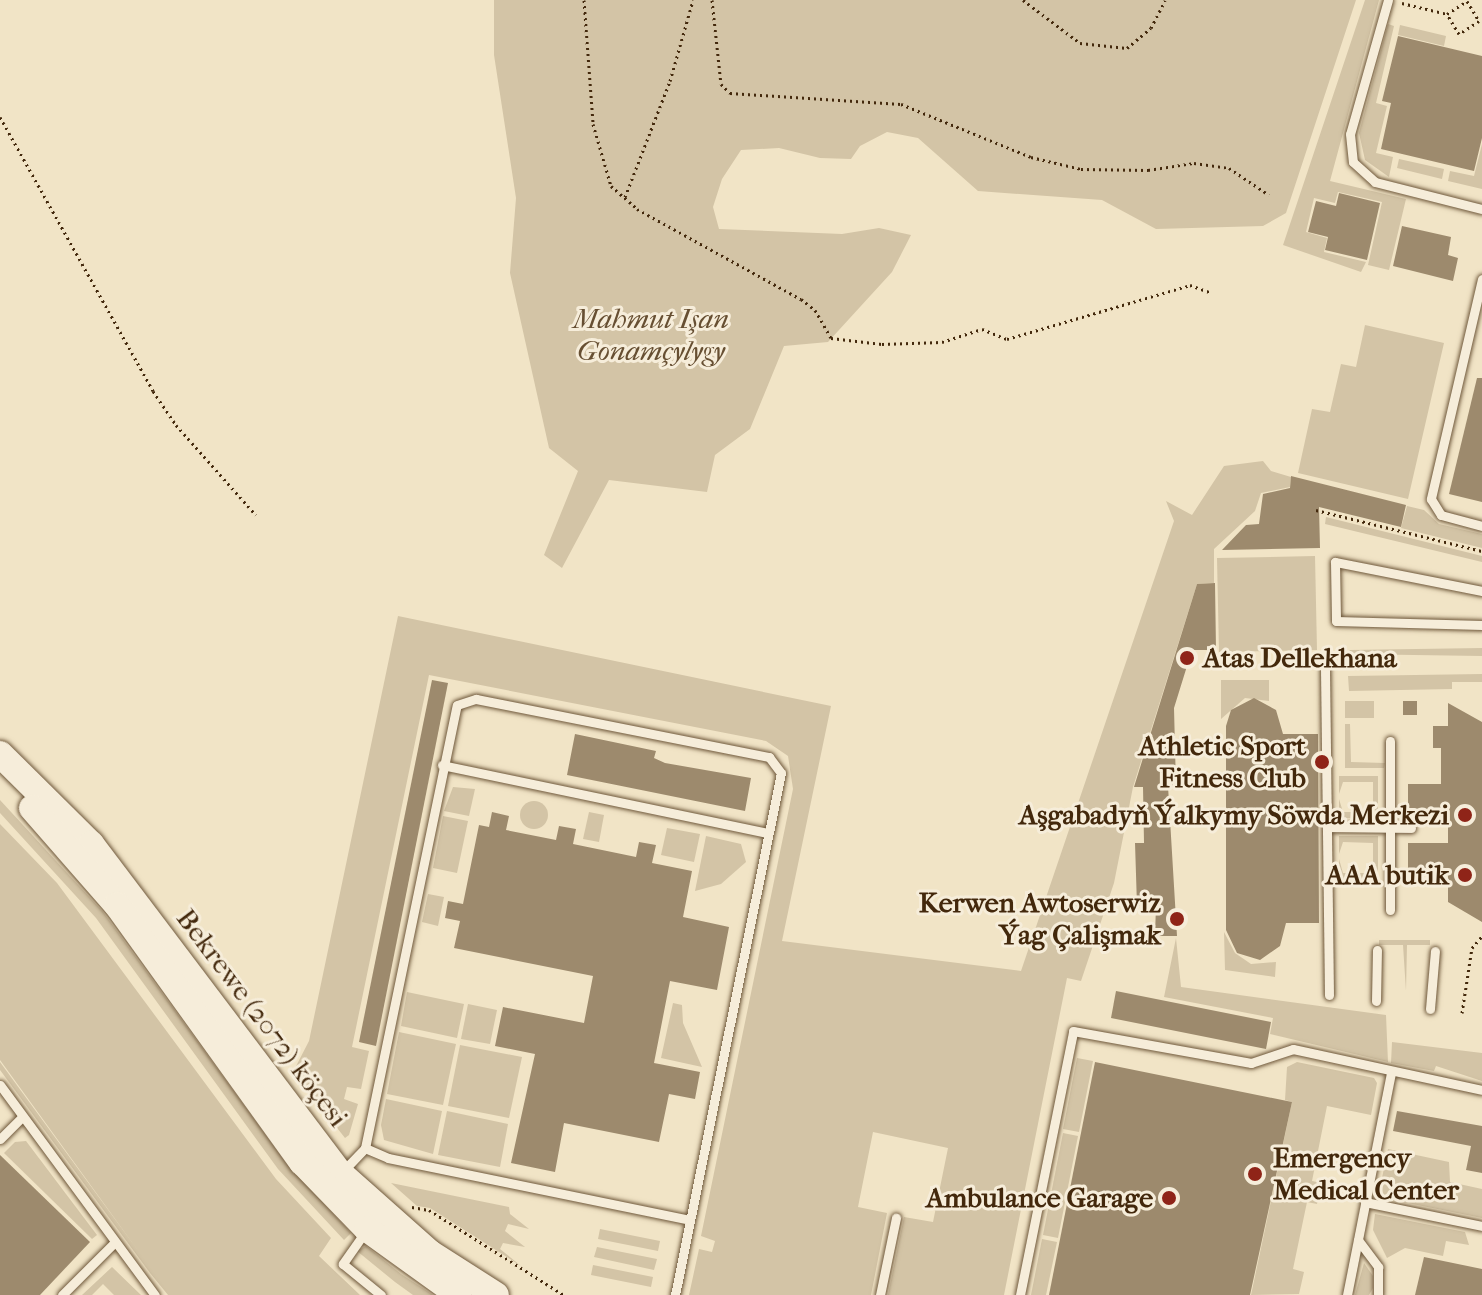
<!DOCTYPE html>
<html>
<head>
<meta charset="utf-8">
<style>
  body { margin:0 }
  #map { position:relative; width:1482px; height:1295px; overflow:hidden; background:#f1e4c6; font-family:"IM FELL French Canon",serif }
  div>[style] { position:absolute }
  .green>* { inset:0; background:#d3c4a6 }
  .round { border-radius:50% }
  .building>* { inset:0; background:#9d8a6d }
  .path>* { height:3px; margin-top:-1.5px; transform-origin:0; background:repeating-linear-gradient(90deg,#43280c 0 2px,transparent 0 6px) }
  .roads { filter:drop-shadow(0 0 2px #6e573a) drop-shadow(0 0 2px #6e573a) }
  .service>* { height:9px; margin:-4.5px; padding:0 4.5px; transform-origin:4.5px; border-radius:4.5px; background:#f6edda }
  .secondary>* { height:26px; margin:-13px; padding:0 13px; transform-origin:13px; border-radius:13px; background:#f6edda }
  .dots>* { width:22px; height:22px; translate:-50% -50%; box-sizing:border-box; border:4px solid #f6edda; border-radius:50% }
  span { translate:-50% -50%; white-space:nowrap; text-align:center; line-height:1.15; -webkit-text-stroke:6px #f6edda; paint-order:stroke }
  .park-label { font-size:28px; color:#674f32; font-style:italic }
  .poi-label { font-size:28px; color:#43280c; font-weight:700 }
  .left { translate:0 -50%; text-align:left }
  .right { translate:-100% -50%; text-align:right }
  .street-label { font-size:28px; color:#43280c }
</style>
</head>
<body>
<div id="map">
  <div class="green">
    <i style="clip-path:polygon(494px 0,1356px 0,1286px 213px,1263px 226px,1156px 229px,1102px 200px,978px 191px,918px 138px,887px 132px,860px 146px,851px 159px,820px 158px,779px 148px,741px 150px,722px 179px,713px 207px,719px 229px,842px 234px,879px 228px,911px 235px,892px 272px,828px 342px,784px 346px,750px 429px,715px 455px,707px 492px,609px 480px,562px 568px,544px 555px,578px 471px,549px 448px,510px 273px,516px 198px,494px 55px)"></i>
    <i style="clip-path:polygon(1365px 0,1379px 0,1330px 181px,1406px 199px,1389px 270px,1368px 265px,1382px 202px,1338px 192px,1335px 203px,1314px 198px,1306px 232px,1327px 238px,1324px 252px,1366px 262px,1361px 272px,1283px 245px)"></i>
    <i style="clip-path:polygon(1388px 24px,1394px 26px,1376px 103px,1387px 106px,1376px 153px,1393px 157px,1389px 177px,1365px 160px,1359px 133px)"></i>
    <i style="clip-path:polygon(1400px 25px,1446px 36px,1444px 46px,1398px 35px)"></i>
    <i style="clip-path:polygon(1482px 144px,1482px 189px,1448px 181px,1450px 171px,1474px 176px)"></i>
    <i style="clip-path:polygon(1399px 159px,1444px 169px,1442px 179px,1397px 168px)"></i>
    <i style="clip-path:polygon(1365px 325px,1444px 343px,1408px 499px,1298px 473px,1312px 409px,1330px 412px,1341px 364px,1356px 367px)"></i>
    <i style="clip-path:polygon(1263px 461px,1271px 471px,1291px 477px,1290px 487px,1261px 493px,1255px 511px,1214px 549px,1214px 583px,1197px 584px,1133px 787px,1114px 883px,1081px 981px,1067px 978px,1004px 1295px,888px 1295px,904px 1217px,933px 1222px,948px 1148px,873px 1132px,858px 1207px,887px 1213px,871px 1295px,689px 1295px,699px 1249px,712px 1252px,715px 1241px,701px 1236px,793px 789px,788px 756px,766px 741px,429px 675px,352px 1047px,369px 1051px,361px 1089px,347px 1087px,344px 1099px,358px 1104px,349px 1135px,345px 1138px,293px 1072px,309px 1041px,398px 616px,831px 706px,782px 941px,1021px 971px,1174px 521px,1166px 501px,1192px 515px,1224px 466px)"></i>
    <i style="clip-path:polygon(1407px 506px,1424px 510px,1439px 524px,1482px 534px,1482px 548px,1401px 528px)"></i>
    <i style="clip-path:polygon(1326px 517px,1482px 556px,1482px 562px,1325px 524px)"></i>
    <i style="clip-path:polygon(1315px 556px,1317px 650px,1219px 652px,1217px 558px)"></i>
    <i style="clip-path:polygon(1482px 648px,1482px 656px,1346px 654px,1350px 650px)"></i>
    <i style="clip-path:polygon(1482px 674px,1482px 682px,1452px 682px,1452px 689px,1349px 691px,1348px 676px)"></i>
    <i style="clip-path:polygon(1221px 680px,1269px 680px,1269px 701px,1245px 698px,1221px 719px)"></i>
    <i style="clip-path:polygon(1345px 701px,1374px 701px,1374px 718px,1345px 718px)"></i>
    <i style="clip-path:polygon(1345px 724px,1350px 724px,1351px 762px,1385px 763px,1384px 768px,1345px 768px)"></i>
    <i style="clip-path:polygon(1339px 776px,1378px 776px,1378px 818px,1339px 818px,1339px 799px,1343px 812px,1373px 812px,1373px 782px,1343px 782px,1339px 794px)"></i>
    <i style="clip-path:polygon(453px 787px,475px 789px,469px 816px,444px 811px)"></i>
    <i style="clip-path:polygon(0 800px,103px 912px,286px 1163px,351px 1233px,344px 1240px,278px 1169px,96px 918px,0 813px)"></i>
    <i class="round" style="left:520px;top:801px;width:28px;height:28px"></i>
    <i style="clip-path:polygon(589px 812px,604px 815px,599px 842px,583px 839px)"></i>
    <i style="clip-path:polygon(443px 816px,468px 821px,457px 873px,433px 868px)"></i>
    <i style="clip-path:polygon(0 824px,57px 883px,276px 1179px,331px 1238px,319px 1256px,360px 1295px,168px 1295px,150px 1273px,0 1070px,0 1062px,139px 1252px,0 1060px)"></i>
    <i style="clip-path:polygon(667px 828px,700px 834px,694px 862px,661px 855px)"></i>
    <i style="clip-path:polygon(706px 836px,741px 844px,746px 862px,721px 884px,695px 891px)"></i>
    <i style="clip-path:polygon(1339px 836px,1378px 836px,1378px 879px,1339px 879px,1339px 859px,1343px 873px,1373px 873px,1373px 843px,1343px 842px,1339px 854px)"></i>
    <i style="clip-path:polygon(428px 894px,444px 897px,438px 926px,422px 922px)"></i>
    <i style="clip-path:polygon(1224px 932px,1235px 953px,1251px 964px,1276px 962px,1275px 977px,1225px 970px)"></i>
    <i style="clip-path:polygon(1176px 938px,1181px 987px,1386px 1015px,1388px 1062px,1270px 1034px,1273px 1018px,1164px 997px)"></i>
    <i style="clip-path:polygon(1379px 940px,1430px 940px,1430px 945px,1407px 945px,1406px 991px,1403px 945px,1379px 945px)"></i>
    <i style="clip-path:polygon(407px 992px,464px 1004px,457px 1038px,401px 1026px)"></i>
    <i style="clip-path:polygon(673px 1003px,682px 1005px,683px 1023px,702px 1067px,661px 1058px)"></i>
    <i style="clip-path:polygon(468px 1004px,497px 1010px,490px 1044px,461px 1039px)"></i>
    <i style="clip-path:polygon(399px 1032px,456px 1044px,443px 1105px,387px 1094px)"></i>
    <i style="clip-path:polygon(1392px 1042px,1482px 1053px,1482px 1081px,1436px 1066px,1434px 1071px,1391px 1063px)"></i>
    <i style="clip-path:polygon(460px 1045px,522px 1057px,509px 1118px,448px 1106px)"></i>
    <i style="clip-path:polygon(1077px 1058px,1093px 1061px,1079px 1132px,1063px 1129px)"></i>
    <i style="clip-path:polygon(1297px 1062px,1374px 1078px,1377px 1083px,1371px 1115px,1327px 1106px,1312px 1181px,1321px 1183px,1317px 1204px,1307px 1202px,1293px 1269px,1304px 1272px,1299px 1294px,1251px 1295px,1292px 1102px,1285px 1100px,1287px 1067px)"></i>
    <i style="clip-path:polygon(386px 1099px,442px 1111px,433px 1154px,384px 1140px,381px 1125px)"></i>
    <i style="clip-path:polygon(447px 1111px,508px 1124px,500px 1167px,438px 1155px)"></i>
    <i style="clip-path:polygon(1063px 1133px,1078px 1136px,1058px 1238px,1043px 1235px)"></i>
    <i style="clip-path:polygon(26px 1141px,97px 1235px,92px 1239px,4px 1153px,15px 1142px)"></i>
    <i style="clip-path:polygon(1388px 1149px,1449px 1162px,1450px 1182px,1482px 1189px,1482px 1218px,1378px 1197px)"></i>
    <i style="clip-path:polygon(391px 1183px,509px 1207px,510px 1214px,529px 1229px,508px 1224px,505px 1231px,525px 1247px,503px 1243px,500px 1249px,521px 1266px,430px 1208px,417px 1206px)"></i>
    <i style="clip-path:polygon(1375px 1214px,1465px 1232px,1469px 1245px,1446px 1241px,1443px 1256px,1405px 1248px,1387px 1258px,1373px 1230px)"></i>
    <i style="clip-path:polygon(600px 1229px,660px 1241px,658px 1251px,598px 1239px)"></i>
    <i style="clip-path:polygon(1042px 1239px,1057px 1242px,1046px 1295px,1031px 1295px)"></i>
    <i style="clip-path:polygon(366px 1246px,401px 1274px,433px 1295px,413px 1295px,395px 1282px,357px 1251px)"></i>
    <i style="clip-path:polygon(597px 1247px,657px 1259px,654px 1270px,594px 1257px)"></i>
    <i style="clip-path:polygon(1364px 1263px,1373px 1276px,1373px 1288px,1369px 1295px,1355px 1295px)"></i>
    <i style="clip-path:polygon(593px 1265px,653px 1277px,651px 1287px,591px 1275px)"></i>
    <i style="clip-path:polygon(112px 1267px,141px 1295px,114px 1295px,103px 1284px,92px 1295px,82px 1295px)"></i>
  </div>
  <div class="building">
    <i style="clip-path:polygon(1398px 36px,1482px 56px,1482px 138px,1474px 171px,1381px 149px,1391px 103px,1382px 101px)"></i>
    <i style="clip-path:polygon(1339px 193px,1380px 203px,1367px 260px,1325px 250px,1328px 237px,1308px 232px,1316px 201px,1336px 206px)"></i>
    <i style="clip-path:polygon(1402px 226px,1451px 237px,1448px 255px,1458px 258px,1453px 281px,1393px 266px)"></i>
    <i style="clip-path:polygon(1477px 378px,1482px 378px,1482px 502px,1449px 494px)"></i>
    <i style="clip-path:polygon(1291px 476px,1406px 505px,1401px 527px,1319px 507px,1320px 548px,1222px 550px,1246px 525px,1259px 524px,1263px 494px,1290px 488px)"></i>
    <i style="clip-path:polygon(1215px 583px,1216px 650px,1192px 650px,1174px 708px,1176px 786px,1168px 786px,1177px 936px,1155px 936px,1156px 905px,1137px 906px,1135px 843px,1144px 843px,1143px 787px,1134px 787px,1197px 584px)"></i>
    <i style="clip-path:polygon(432px 680px,448px 683px,376px 1046px,359px 1042px)"></i>
    <i style="clip-path:polygon(1254px 698px,1276px 710px,1283px 734px,1318px 734px,1319px 923px,1286px 923px,1280px 946px,1260px 960px,1237px 953px,1226px 930px,1226px 726px,1231px 710px)"></i>
    <i style="clip-path:polygon(1403px 701px,1417px 701px,1417px 715px,1403px 715px)"></i>
    <i style="clip-path:polygon(1448px 703px,1482px 722px,1482px 922px,1448px 902px,1448px 876px,1408px 871px,1408px 843px,1448px 843px,1448px 812px,1408px 812px,1408px 784px,1441px 784px,1441px 748px,1433px 748px,1433px 726px,1448px 726px)"></i>
    <i style="clip-path:polygon(575px 734px,656px 751px,654px 758px,665px 763px,751px 778px,745px 811px,567px 775px)"></i>
    <i style="clip-path:polygon(492px 812px,509px 816px,506px 830px,556px 840px,559px 826px,576px 829px,573px 844px,636px 857px,639px 842px,656px 845px,652px 863px,692px 871px,683px 917px,729px 927px,717px 990px,670px 981px,654px 1063px,700px 1072px,695px 1099px,669px 1094px,659px 1142px,564px 1123px,555px 1172px,511px 1163px,535px 1054px,495px 1046px,503px 1007px,584px 1023px,593px 976px,454px 948px,460px 921px,445px 918px,448px 901px,463px 904px,479px 825px,489px 827px)"></i>
    <i style="clip-path:polygon(1116px 991px,1271px 1022px,1266px 1049px,1111px 1018px)"></i>
    <i style="clip-path:polygon(1095px 1062px,1292px 1102px,1250px 1295px,1049px 1295px)"></i>
    <i style="clip-path:polygon(1397px 1111px,1482px 1126px,1482px 1173px,1466px 1170px,1471px 1146px,1393px 1131px)"></i>
    <i style="clip-path:polygon(0 1155px,90px 1242px,40px 1295px,0 1295px)"></i>
    <i style="clip-path:polygon(1424px 1257px,1482px 1269px,1482px 1295px,1415px 1295px)"></i>
  </div>
  <div class="path">
    <i style="left:584px;top:0;width:124px;rotate:85.8deg"></i>
    <i style="left:593px;top:124px;width:65px;rotate:73.8deg"></i>
    <i style="left:611px;top:186px;width:35px;rotate:41deg"></i>
    <i style="left:637px;top:209px;width:187px;rotate:28.8deg"></i>
    <i style="left:801px;top:299px;width:18px;rotate:38deg"></i>
    <i style="left:815px;top:310px;width:32px;rotate:60deg"></i>
    <i style="left:831px;top:338px;width:51px;rotate:6.7deg"></i>
    <i style="left:882px;top:344px;width:60px;rotate:-1.9deg"></i>
    <i style="left:942px;top:342px;width:42px;rotate:-18deg"></i>
    <i style="left:982px;top:329px;width:27px;rotate:22deg"></i>
    <i style="left:1007px;top:339px;width:191px;rotate:-16.4deg"></i>
    <i style="left:1190px;top:285px;width:23px;rotate:20deg"></i>
    <i style="left:712px;top:0;width:84px;rotate:83.9deg"></i>
    <i style="left:721px;top:84px;width:13px;rotate:45deg"></i>
    <i style="left:730px;top:93px;width:171px;rotate:3.7deg"></i>
    <i style="left:901px;top:104px;width:140px;rotate:22.2deg"></i>
    <i style="left:1031px;top:157px;width:51px;rotate:13.5deg"></i>
    <i style="left:1081px;top:169px;width:67px;rotate:0.9deg"></i>
    <i style="left:1148px;top:170px;width:47px;rotate:-8.7deg"></i>
    <i style="left:1194px;top:163px;width:35px;rotate:8deg"></i>
    <i style="left:1229px;top:168px;width:48px;rotate:34deg"></i>
    <i style="left:1023px;top:0;width:71px;rotate:37deg"></i>
    <i style="left:1080px;top:43px;width:47px;rotate:6.1deg"></i>
    <i style="left:1127px;top:48px;width:31px;rotate:-40deg"></i>
    <i style="left:1151px;top:28px;width:31px;rotate:-63deg"></i>
    <i style="left:1467px;top:1px;width:23px;rotate:59deg"></i>
    <i style="left:1479px;top:21px;width:24px;rotate:147deg"></i>
    <i style="left:1459px;top:34px;width:23px;rotate:-121deg"></i>
    <i style="left:1447px;top:14px;width:24px;rotate:-33deg"></i>
    <i style="left:1402px;top:3px;width:46px;rotate:13.7deg"></i>
    <i style="left:0;top:117px;width:314px;rotate:60.8deg"></i>
    <i style="left:153px;top:391px;width:41px;rotate:55.9deg"></i>
    <i style="left:176px;top:425px;width:120px;rotate:48.4deg"></i>
    <i style="left:625px;top:197px;width:124px;rotate:-68.8deg"></i>
    <i style="left:670px;top:81px;width:84px;rotate:-74.1deg"></i>
    <i style="left:1316px;top:510px;width:171px;rotate:13.9deg"></i>
    <i style="left:1462px;top:1013px;width:66px;rotate:-81.3deg"></i>
    <i style="left:1472px;top:948px;width:16px;rotate:-50deg"></i>
    <i style="left:412px;top:1207px;width:17px;rotate:10deg"></i>
    <i style="left:429px;top:1210px;width:160px;rotate:32.2deg"></i>
  </div>
  <div class="roads">
    <div class="service">
      <i style="left:1388px;top:0;width:139px;rotate:105.8deg"></i>
      <i style="left:1350px;top:134px;width:28px;rotate:84deg"></i>
      <i style="left:1353px;top:162px;width:30px;rotate:42deg"></i>
      <i style="left:1375px;top:182px;width:110px;rotate:14.2deg"></i>
      <i style="left:1482px;top:279px;width:226px;rotate:103.1deg"></i>
      <i style="left:1431px;top:499px;width:19px;rotate:58deg"></i>
      <i style="left:1441px;top:515px;width:42px;rotate:15deg"></i>
      <i style="left:1482px;top:591px;width:150px;rotate:-168.8deg"></i>
      <i style="left:1335px;top:562px;width:59px;rotate:89deg"></i>
      <i style="left:1336px;top:621px;width:146px;rotate:1.6deg"></i>
      <i style="left:1325px;top:668px;width:327px;rotate:89.3deg"></i>
      <i style="left:442px;top:765px;width:333px;rotate:11.8deg"></i>
      <i style="left:1327px;top:827px;width:84px;rotate:0.7deg"></i>
      <i style="left:1390px;top:910px;width:169px;rotate:-90deg"></i>
      <i style="left:1376px;top:1001px;width:51px;rotate:-88.9deg"></i>
      <i style="left:1430px;top:1009px;width:58px;rotate:-85.1deg"></i>
      <i style="left:0;top:1085px;width:261px;rotate:53.6deg"></i>
      <i style="left:0;top:1139px;width:31px;rotate:-45deg"></i>
      <i style="left:365px;top:1148px;width:452px;rotate:-78.3deg"></i>
      <i style="left:457px;top:705px;width:20px;rotate:-18deg"></i>
      <i style="left:476px;top:699px;width:299px;rotate:11.2deg"></i>
      <i style="left:769px;top:757px;width:20px;rotate:53deg"></i>
      <i style="left:781px;top:773px;width:533px;rotate:101.48deg"></i>
      <i style="left:343px;top:1171px;width:32px;rotate:-46deg"></i>
      <i style="left:365px;top:1148px;width:25px;rotate:23deg"></i>
      <i style="left:388px;top:1158px;width:308px;rotate:11.6deg"></i>
      <i style="left:1365px;top:1202px;width:119px;rotate:11.6deg"></i>
      <i style="left:365px;top:1232px;width:39px;rotate:125deg"></i>
      <i style="left:343px;top:1264px;width:49px;rotate:39.2deg"></i>
      <i style="left:1358px;top:1240px;width:34px;rotate:53deg"></i>
      <i style="left:1378px;top:1267px;width:28px;rotate:90deg"></i>
      <i style="left:62px;top:1295px;width:74px;rotate:-45deg"></i>
      <i style="left:880px;top:1295px;width:79px;rotate:-78.3deg"></i>
      <i style="left:1020px;top:1295px;width:269px;rotate:-78.6deg"></i>
      <i style="left:1073px;top:1031px;width:181px;rotate:10.2deg"></i>
      <i style="left:1251px;top:1063px;width:44px;rotate:-18.4deg"></i>
      <i style="left:1293px;top:1049px;width:193px;rotate:12.2deg"></i>
      <i style="left:1347px;top:1295px;width:227px;rotate:-78.8deg"></i>
    </div>
    <div class="secondary">
      <i style="left:0;top:754px;width:128px;rotate:44.7deg"></i>
      <i style="left:91px;top:844px;width:414px;rotate:52.9deg"></i>
      <i style="left:341px;top:1174px;width:119px;rotate:41.6deg"></i>
      <i style="left:430px;top:1253px;width:78px;rotate:32.5deg"></i>
      <i style="left:32px;top:808px;width:129px;rotate:48.8deg"></i>
      <i style="left:117px;top:905px;width:317px;rotate:54.3deg"></i>
      <i style="left:302px;top:1162px;width:93px;rotate:45.9deg"></i>
      <i style="left:367px;top:1229px;width:113px;rotate:35.7deg"></i>
    </div>
  </div>
  <div class="dots">
    <i style="left:1187px;top:658px;background:#8f2418"></i>
    <i style="left:1322px;top:762px;background:#8f2418"></i>
    <i style="left:1465px;top:815px;background:#8f2418"></i>
    <i style="left:1465px;top:875px;background:#8f2418"></i>
    <i style="left:1177px;top:919px;background:#8f2418"></i>
    <i style="left:1255px;top:1174px;background:#8f2418"></i>
    <i style="left:1169px;top:1198px;background:#8f2418"></i>
  </div>
  <div class="park-label">
    <span style="left:651px;top:335px">Mahmut Işan<br>Gonamçylygy</span>
  </div>
  <div class="poi-label">
    <span class="left" style="left:1203px;top:658px">Atas Dellekhana</span>
    <span class="right" style="left:1306px;top:762px">Athletic Sport<br>Fitness Club</span>
    <span class="right" style="left:1449px;top:815px">Aşgabadyň Ýalkymy Söwda Merkezi</span>
    <span class="right" style="left:1449px;top:875px">AAA butik</span>
    <span class="right" style="left:1161px;top:919px">Kerwen Awtoserwiz<br>Ýag Çalişmak</span>
    <span class="left" style="left:1273px;top:1174px">Emergency<br>Medical Center</span>
    <span class="right" style="left:1153px;top:1198px">Ambulance Garage</span>
  </div>
  <div class="street-label">
    <span style="left:262px;top:1018px;rotate:53deg">Bekrewe (2072) köçesi</span>
  </div>
</div>
</body>
</html>
